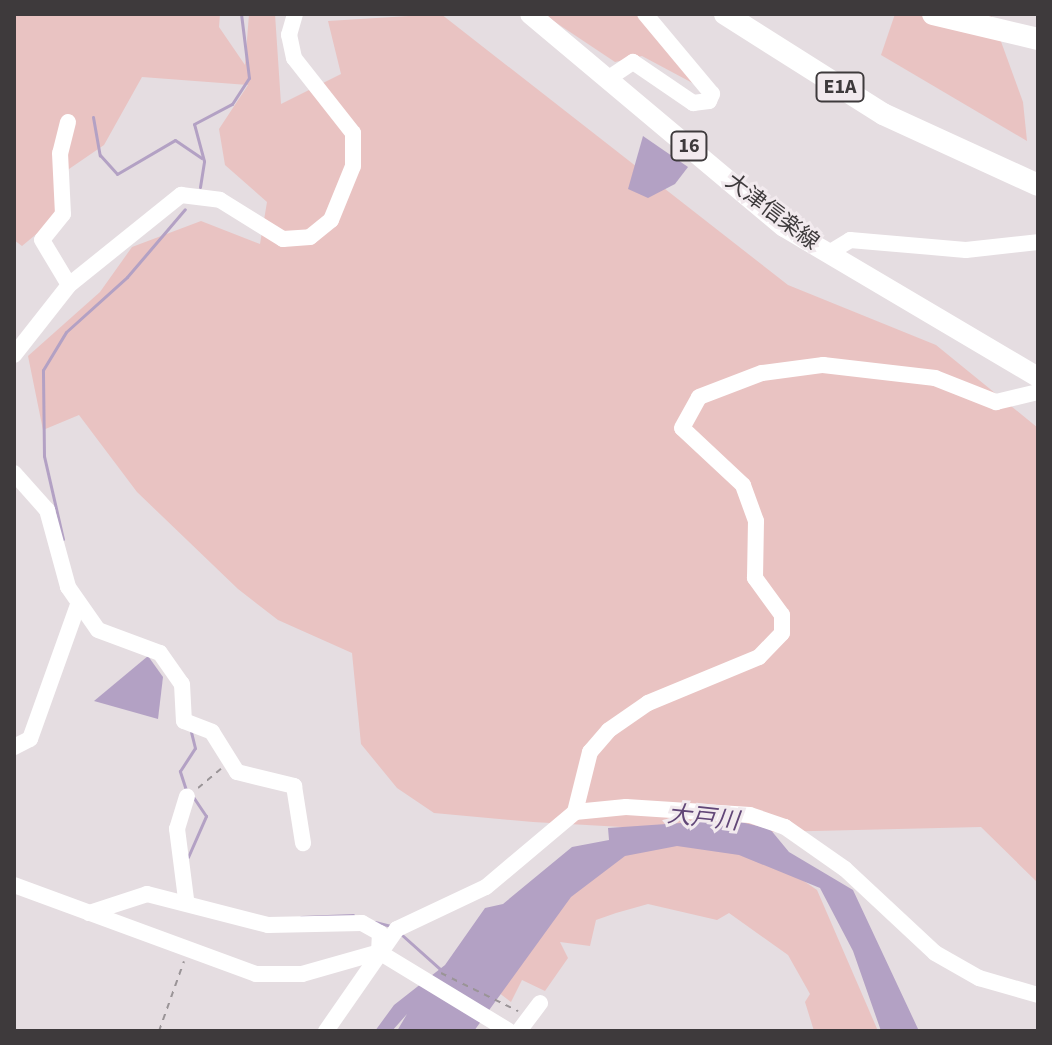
<!DOCTYPE html>
<html>
<head>
<meta charset="utf-8">
<style>
  body { margin:0 }
  #map { position:relative; width:1052px; height:1045px; overflow:hidden; background:#e5dde1; font-family:"Source Sans 3","Noto Sans JP",sans-serif }
  div>[style] { position:absolute }
  .green>* { inset:0; background:#e9c3c2 }
  .water>* { inset:0; background:#b3a1c4 }
  .stream>* { height:3px; margin:-1.5px; padding:0 1.5px; transform-origin:1.5px; border-radius:1.5px; background:#b3a1c4 }
  .path>* { height:2px; margin-top:-1px; transform-origin:0; background:repeating-linear-gradient(90deg,#9a9497 0 6px,transparent 0 12px) }
  .minor>* { height:16px; margin:-8px; padding:0 8px; transform-origin:8px; border-radius:8px; background:#fff }
  .major>* { height:20px; margin:-10px; padding:0 10px; transform-origin:10px; border-radius:10px; background:#fff }
  .highway>* { height:22px; margin:-11px; padding:0 11px; transform-origin:11px; border-radius:11px; background:#fff }
  span { translate:-50% -50%; white-space:nowrap; text-align:center; line-height:1.15; -webkit-text-stroke:6px #f2eaee; paint-order:stroke }
  .shield-label span { padding:2px 6px; background:#f2eaee; border:2px solid; border-radius:6px; -webkit-text-stroke-width:0 }
  .shield-label { font-size:20px; color:#3e3a3c; font-weight:700 }
  .street-label { font-size:22px; color:#3e3a3c }
  .water-label { font-size:24px; color:#614677; font-style:italic }
  .frame { position:absolute; inset:0; border:16px solid #3e3a3c; pointer-events:none }
</style>
</head>
<body>
<div id="map">
  <div class="green">
    <i style="clip-path:polygon(14px 14px,220px 14px,219px 27px,245px 65px,249px 14px,275px 14px,281px 104px,341px 74px,328px 21px,441px 14px,788px 285px,936px 345px,1038px 428px,1038px 883px,981px 827px,729px 833px,533px 822px,434px 813px,397px 788px,361px 744px,352px 653px,278px 620px,238px 589px,137px 492px,79px 415px,43px 430px,28px 356px,100px 292px,132px 247px,201px 221px,260px 244px,267px 202px,225px 165px,219px 129px,248px 85px,142px 77px,104px 145px,69px 169px,52px 221px,22px 246px,14px 240px)"></i>
    <i style="clip-path:polygon(543px 14px,642px 14px,700px 87px,642px 56px,615px 62px)"></i>
    <i style="clip-path:polygon(895px 14px,991px 14px,1023px 102px,1027px 141px,881px 55px)"></i>
    <i style="clip-path:polygon(677px 841px,769px 857px,817px 890px,878px 1031px,814px 1031px,805px 1002px,810px 994px,788px 955px,729px 913px,717px 920px,648px 904px,616px 913px,596px 920px,590px 946px,560px 942px,568px 958px,545px 991px,522px 980px,511px 1002px,494px 989px,532px 930px,619px 851px)"></i>
  </div>
  <div class="water">
    <i style="clip-path:polygon(643px 136px,688px 167px,675px 184px,648px 198px,628px 189px)"></i>
    <i style="clip-path:polygon(148px 656px,163px 677px,158px 719px,94px 701px)"></i>
    <i style="clip-path:polygon(732px 820px,770px 829px,789px 852px,853px 890px,919px 1031px,881px 1031px,853px 951px,820px 888px,739px 855px,677px 846px,625px 856px,571px 897px,474px 1031px,397px 1031px,407px 1014px,392px 1031px,375px 1031px,394px 1005px,445px 965px,485px 908px,503px 904px,572px 847px,609px 840px,608px 828px,710px 821px,725px 827px)"></i>
  </div>
  <div class="stream">
    <i style="left:93px;top:117px;width:39px;rotate:80deg"></i>
    <i style="left:100px;top:155px;width:25px;rotate:48deg"></i>
    <i style="left:117px;top:174px;width:67px;rotate:-30.4deg"></i>
    <i style="left:175px;top:140px;width:32px;rotate:34deg"></i>
    <i style="left:200px;top:187px;width:26px;rotate:-81deg"></i>
    <i style="left:204px;top:161px;width:38px;rotate:-105deg"></i>
    <i style="left:194px;top:124px;width:43px;rotate:-27.8deg"></i>
    <i style="left:232px;top:104px;width:31px;rotate:-57deg"></i>
    <i style="left:249px;top:78px;width:64px;rotate:-97.1deg"></i>
    <i style="left:63px;top:539px;width:85px;rotate:-102.9deg"></i>
    <i style="left:44px;top:456px;width:86px;rotate:-90.7deg"></i>
    <i style="left:43px;top:370px;width:44px;rotate:-58.8deg"></i>
    <i style="left:66px;top:332px;width:82px;rotate:-42deg"></i>
    <i style="left:127px;top:277px;width:89px;rotate:-49.5deg"></i>
    <i style="left:186px;top:790px;width:20px;rotate:-108deg"></i>
    <i style="left:180px;top:771px;width:27px;rotate:-57deg"></i>
    <i style="left:195px;top:748px;width:16px;rotate:-104deg"></i>
    <i style="left:188px;top:857px;width:45px;rotate:-66.3deg"></i>
    <i style="left:206px;top:816px;width:22px;rotate:-124deg"></i>
    <i style="left:301px;top:917px;width:52px;rotate:-2.2deg"></i>
    <i style="left:375px;top:922px;width:16px;rotate:14deg"></i>
    <i style="left:402px;top:935px;width:52px;rotate:41.9deg"></i>
  </div>
  <div class="path">
    <i style="left:198px;top:788px;width:30px;rotate:-40deg"></i>
    <i style="left:441px;top:973px;width:86px;rotate:26.3deg"></i>
    <i style="left:1037px;top:1010px;width:14px;rotate:86deg"></i>
    <i style="left:159px;top:1031px;width:74px;rotate:-70.3deg"></i>
  </div>
  <div class="minor">
    <i style="left:609px;top:78px;width:29px;rotate:-34deg"></i>
    <i style="left:633px;top:62px;width:73px;rotate:34.3deg"></i>
    <i style="left:693px;top:103px;width:16px;rotate:-7deg"></i>
    <i style="left:709px;top:101px;width:8px;rotate:-67deg"></i>
    <i style="left:712px;top:94px;width:104px;rotate:-129.9deg"></i>
    <i style="left:68px;top:122px;width:32px;rotate:104deg"></i>
    <i style="left:60px;top:153px;width:61px;rotate:87.2deg"></i>
    <i style="left:63px;top:214px;width:33px;rotate:129deg"></i>
    <i style="left:42px;top:240px;width:52px;rotate:59deg"></i>
    <i style="left:827px;top:254px;width:27px;rotate:-31deg"></i>
    <i style="left:850px;top:240px;width:116px;rotate:4.9deg"></i>
    <i style="left:966px;top:250px;width:72px;rotate:-6.3deg"></i>
    <i style="left:14px;top:355px;width:89px;rotate:-51.8deg"></i>
    <i style="left:69px;top:285px;width:144px;rotate:-38.8deg"></i>
    <i style="left:181px;top:195px;width:39px;rotate:7deg"></i>
    <i style="left:220px;top:200px;width:74px;rotate:31.8deg"></i>
    <i style="left:283px;top:239px;width:27px;rotate:-4deg"></i>
    <i style="left:310px;top:237px;width:27px;rotate:-39deg"></i>
    <i style="left:331px;top:220px;width:58px;rotate:-67.8deg"></i>
    <i style="left:353px;top:166px;width:33px;rotate:-90deg"></i>
    <i style="left:353px;top:133px;width:95px;rotate:-128.2deg"></i>
    <i style="left:294px;top:58px;width:24px;rotate:-102deg"></i>
    <i style="left:289px;top:35px;width:22px;rotate:-74deg"></i>
    <i style="left:14px;top:473px;width:50px;rotate:48.3deg"></i>
    <i style="left:47px;top:510px;width:80px;rotate:74.7deg"></i>
    <i style="left:68px;top:587px;width:52px;rotate:55.1deg"></i>
    <i style="left:98px;top:630px;width:66px;rotate:20.4deg"></i>
    <i style="left:160px;top:653px;width:38px;rotate:55deg"></i>
    <i style="left:182px;top:684px;width:37px;rotate:87deg"></i>
    <i style="left:184px;top:721px;width:30px;rotate:21deg"></i>
    <i style="left:212px;top:732px;width:47px;rotate:58deg"></i>
    <i style="left:237px;top:772px;width:59px;rotate:13.8deg"></i>
    <i style="left:294px;top:786px;width:58px;rotate:81deg"></i>
    <i style="left:14px;top:747px;width:18px;rotate:-27deg"></i>
    <i style="left:30px;top:739px;width:142px;rotate:-70.3deg"></i>
    <i style="left:575px;top:812px;width:62px;rotate:-76deg"></i>
    <i style="left:590px;top:752px;width:29px;rotate:-49deg"></i>
    <i style="left:609px;top:730px;width:47px;rotate:-34.7deg"></i>
    <i style="left:648px;top:703px;width:120px;rotate:-22.5deg"></i>
    <i style="left:759px;top:657px;width:33px;rotate:-46deg"></i>
    <i style="left:782px;top:633px;width:18px;rotate:-90deg"></i>
    <i style="left:782px;top:615px;width:46px;rotate:-126.1deg"></i>
    <i style="left:755px;top:578px;width:57px;rotate:-89deg"></i>
    <i style="left:756px;top:521px;width:38px;rotate:-110deg"></i>
    <i style="left:743px;top:485px;width:83px;rotate:-136.9deg"></i>
    <i style="left:682px;top:428px;width:35px;rotate:-61deg"></i>
    <i style="left:699px;top:397px;width:67px;rotate:-20.9deg"></i>
    <i style="left:762px;top:373px;width:62px;rotate:-7.5deg"></i>
    <i style="left:823px;top:365px;width:113px;rotate:6.6deg"></i>
    <i style="left:935px;top:378px;width:66px;rotate:21.5deg"></i>
    <i style="left:996px;top:402px;width:43px;rotate:-13.4deg"></i>
    <i style="left:14px;top:885px;width:258px;rotate:20.2deg"></i>
    <i style="left:256px;top:974px;width:46px"></i>
    <i style="left:302px;top:974px;width:80px;rotate:-15.9deg"></i>
    <i style="left:379px;top:952px;width:152px;rotate:31.3deg"></i>
    <i style="left:186px;top:899px;width:71px;rotate:-97.3deg"></i>
    <i style="left:177px;top:829px;width:34px;rotate:-73deg"></i>
    <i style="left:89px;top:913px;width:61px;rotate:-18.1deg"></i>
    <i style="left:147px;top:894px;width:125px;rotate:14.4deg"></i>
    <i style="left:268px;top:925px;width:94px;rotate:-1.2deg"></i>
    <i style="left:362px;top:923px;width:21px;rotate:29deg"></i>
    <i style="left:380px;top:933px;width:17px;rotate:93deg"></i>
    <i style="left:326px;top:1031px;width:124px;rotate:-55.2deg"></i>
    <i style="left:397px;top:929px;width:98px;rotate:-25.3deg"></i>
    <i style="left:486px;top:887px;width:116px;rotate:-40.1deg"></i>
    <i style="left:575px;top:812px;width:51px;rotate:-5.6deg"></i>
    <i style="left:626px;top:807px;width:124px;rotate:3.7deg"></i>
    <i style="left:750px;top:815px;width:37px;rotate:19deg"></i>
    <i style="left:785px;top:827px;width:73px;rotate:35deg"></i>
    <i style="left:845px;top:869px;width:123px;rotate:43deg"></i>
    <i style="left:935px;top:953px;width:51px;rotate:29.6deg"></i>
    <i style="left:979px;top:978px;width:61px;rotate:16.1deg"></i>
    <i style="left:519px;top:1031px;width:35px;rotate:-53deg"></i>
  </div>
  <div class="major">
    <i style="left:530px;top:14px;width:331px;rotate:40deg"></i>
    <i style="left:784px;top:227px;width:295px;rotate:30.6deg"></i>
  </div>
  <div class="highway">
    <i style="left:725px;top:14px;width:187px;rotate:32.3deg"></i>
    <i style="left:883px;top:114px;width:170px;rotate:24.6deg"></i>
    <i style="left:933px;top:14px;width:108px;rotate:13.4deg"></i>
  </div>
  <div class="shield-label">
    <span style="left:840px;top:87px">E1A</span>
    <span style="left:689px;top:146px">16</span>
  </div>
  <div class="street-label">
    <span style="left:772px;top:212px;rotate:37deg">大津信楽線</span>
  </div>
  <div class="water-label">
    <span style="left:703px;top:818px;rotate:6deg">大戸川</span>
  </div>
  <div class="frame"></div>
</div>
</body>
</html>
